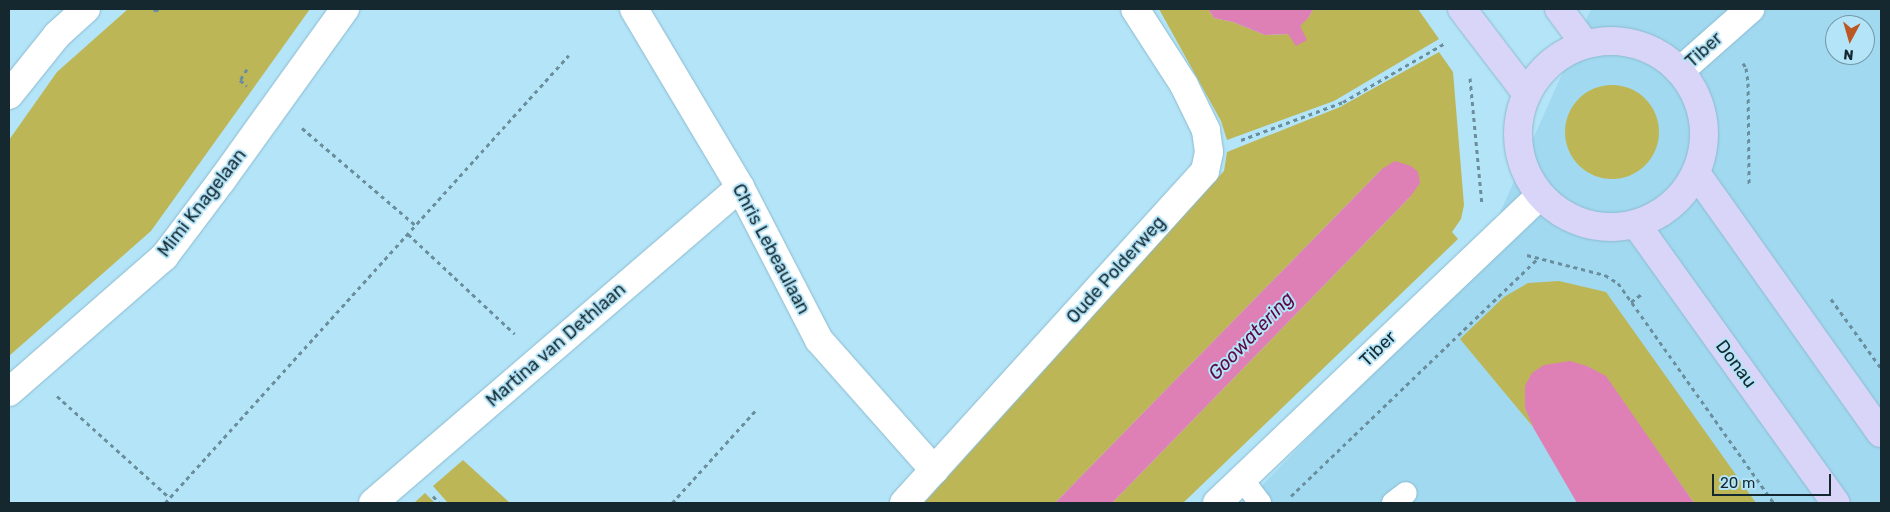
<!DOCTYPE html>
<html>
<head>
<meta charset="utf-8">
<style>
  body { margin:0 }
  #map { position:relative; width:1890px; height:512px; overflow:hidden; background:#b4e4f8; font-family:Rubik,sans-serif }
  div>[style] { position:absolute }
  .built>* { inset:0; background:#a1d9f1 }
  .green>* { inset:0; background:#bdb656 }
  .round { border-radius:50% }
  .water>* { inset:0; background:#de7fb6 }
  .path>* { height:3px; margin-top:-1.5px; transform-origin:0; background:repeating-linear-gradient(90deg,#6b8e9c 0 4px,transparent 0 8px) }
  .roads { filter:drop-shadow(0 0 1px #8bbacd) drop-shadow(0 0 1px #8bbacd) }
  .service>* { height:22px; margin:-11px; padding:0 11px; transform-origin:11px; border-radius:11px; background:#fff }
  .minor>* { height:28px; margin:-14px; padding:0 14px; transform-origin:14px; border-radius:14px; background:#fff }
  .secondary>* { height:28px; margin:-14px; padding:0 14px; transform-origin:14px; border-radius:14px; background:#d9d5f9 }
  .secondary>.ring { margin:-14px; padding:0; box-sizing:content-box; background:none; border:28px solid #d9d5f9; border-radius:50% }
  span { translate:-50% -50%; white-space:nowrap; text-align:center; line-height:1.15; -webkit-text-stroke:4px #b4e4f8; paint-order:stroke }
  .street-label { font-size:18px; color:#15282f }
  .water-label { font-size:19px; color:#5e0743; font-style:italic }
  .frame { position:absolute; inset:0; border:10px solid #15282f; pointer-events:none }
  .north { position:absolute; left:1825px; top:15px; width:50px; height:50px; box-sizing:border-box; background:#b4e4f8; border:1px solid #7499a8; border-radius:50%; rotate:186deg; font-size:14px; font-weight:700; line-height:20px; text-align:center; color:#15282f }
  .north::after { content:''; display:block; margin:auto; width:18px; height:22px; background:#bb5722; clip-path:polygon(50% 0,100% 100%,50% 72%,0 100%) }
  .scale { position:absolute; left:1712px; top:474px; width:119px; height:22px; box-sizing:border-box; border:2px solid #15282f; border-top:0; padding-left:6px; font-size:15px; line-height:18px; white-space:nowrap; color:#15282f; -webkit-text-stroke:4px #b4e4f8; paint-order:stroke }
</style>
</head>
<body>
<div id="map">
  <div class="built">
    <i style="clip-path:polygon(evenodd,1591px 9px,1881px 9px,1881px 503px,1245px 503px,1478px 262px,1591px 9px,1835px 25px,1865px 25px,1865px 55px,1835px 55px,1835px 25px)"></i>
  </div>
  <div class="green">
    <i style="clip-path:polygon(128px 9px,310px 9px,151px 231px,9px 356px,9px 140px,57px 72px)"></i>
    <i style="clip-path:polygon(1159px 9px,1208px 9px,1214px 18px,1233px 22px,1265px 35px,1288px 34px,1309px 17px,1313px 9px,1418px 9px,1439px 39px,1334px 101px,1227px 140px,1221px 121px)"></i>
    <i style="clip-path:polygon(1439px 52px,1453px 72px,1464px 205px,1461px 219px,1452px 232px,1458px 239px,1183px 503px,1112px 503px,1410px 197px,1382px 169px,1055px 503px,924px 503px,1224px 171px,1227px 152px,1340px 107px)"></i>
    <i class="round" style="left:1565px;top:85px;width:94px;height:94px"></i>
    <i style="clip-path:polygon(1559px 281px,1606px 292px,1756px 503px,1694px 503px,1606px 377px,1587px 366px,1525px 408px,1534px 428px,1460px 339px,1504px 297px,1528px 283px)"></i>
    <i style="clip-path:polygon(463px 460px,510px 503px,448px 503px,433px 486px)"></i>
    <i style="clip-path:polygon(425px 493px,435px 503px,414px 503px)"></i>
  </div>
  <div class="water">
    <i style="clip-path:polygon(1208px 9px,1313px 9px,1309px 17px,1300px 26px,1307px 40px,1296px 46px,1288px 34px,1265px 35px,1233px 22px,1214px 18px)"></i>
    <i style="clip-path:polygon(1395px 161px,1411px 166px,1418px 172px,1420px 183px,1410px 197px,1112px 503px,1055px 503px,1382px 169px)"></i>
    <i style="clip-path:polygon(1570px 361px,1587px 366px,1606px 376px,1694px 503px,1577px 503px,1534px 429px,1525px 408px,1525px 386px,1532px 373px,1544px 365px)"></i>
  </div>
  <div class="path">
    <i style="left:154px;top:9px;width:3px;rotate:45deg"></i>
    <i style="left:156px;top:11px;width:3px;rotate:-45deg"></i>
    <i style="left:1743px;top:63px;width:6px;rotate:59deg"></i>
    <i style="left:1746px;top:68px;width:15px;rotate:82deg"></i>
    <i style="left:1748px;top:83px;width:102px;rotate:89.4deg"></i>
    <i style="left:247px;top:69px;width:13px;rotate:122deg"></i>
    <i style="left:240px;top:80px;width:9px;rotate:41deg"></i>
    <i style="left:1470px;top:78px;width:127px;rotate:84.6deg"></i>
    <i style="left:302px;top:128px;width:149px;rotate:40.6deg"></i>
    <i style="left:1241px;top:140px;width:109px;rotate:-20.4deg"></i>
    <i style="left:1343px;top:102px;width:118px;rotate:-30deg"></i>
    <i style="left:408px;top:234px;width:146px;rotate:43.1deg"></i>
    <i style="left:1527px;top:255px;width:81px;rotate:14.4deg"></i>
    <i style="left:1605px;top:275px;width:15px;rotate:32deg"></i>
    <i style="left:1618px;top:283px;width:270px;rotate:54.7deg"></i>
    <i style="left:1831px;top:299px;width:85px;rotate:54.1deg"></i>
    <i style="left:1631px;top:302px;width:15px;rotate:-37deg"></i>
    <i style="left:57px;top:396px;width:152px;rotate:42.1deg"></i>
    <i style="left:433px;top:496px;width:9px;rotate:49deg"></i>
    <i style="left:1291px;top:496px;width:342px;rotate:-43.9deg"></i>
    <i style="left:165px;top:503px;width:603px;rotate:-47.96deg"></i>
    <i style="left:672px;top:503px;width:125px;rotate:-47.9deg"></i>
  </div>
  <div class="roads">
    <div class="service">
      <i style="left:1242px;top:479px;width:30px;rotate:53deg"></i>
      <i style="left:1393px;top:503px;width:16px;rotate:-38deg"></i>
    </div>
    <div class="minor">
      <i style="left:634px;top:9px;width:207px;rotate:59.2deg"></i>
      <i style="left:740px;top:187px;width:172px;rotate:62.7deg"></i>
      <i style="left:819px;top:340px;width:174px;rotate:48.5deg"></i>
      <i style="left:1680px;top:71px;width:94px;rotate:-41.5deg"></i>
      <i style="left:9px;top:95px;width:77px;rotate:-51.3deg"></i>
      <i style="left:57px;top:35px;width:39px;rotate:-42deg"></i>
      <i style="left:9px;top:392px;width:206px;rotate:-41.1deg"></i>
      <i style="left:164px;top:257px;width:96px;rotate:-53deg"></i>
      <i style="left:222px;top:180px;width:211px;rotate:-54.3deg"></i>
      <i style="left:373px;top:503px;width:484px;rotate:-40.7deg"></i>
      <i style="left:904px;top:503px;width:448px;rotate:-47.8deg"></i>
      <i style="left:1205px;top:171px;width:19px;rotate:-78deg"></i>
      <i style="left:1209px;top:152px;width:22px;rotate:-98deg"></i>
      <i style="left:1206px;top:130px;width:50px;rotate:-116.1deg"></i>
      <i style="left:1184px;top:85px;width:90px;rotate:-122.8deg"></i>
      <i style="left:1217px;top:503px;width:446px;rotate:-43.6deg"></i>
    </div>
    <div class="secondary">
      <i style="left:1462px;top:9px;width:107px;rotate:52.6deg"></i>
      <i style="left:1559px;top:9px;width:44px;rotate:53.4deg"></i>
      <i class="ring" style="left:1518px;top:41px;width:158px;height:158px"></i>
      <i style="left:1696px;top:173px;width:319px;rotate:54.6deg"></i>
      <i style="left:1636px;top:224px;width:343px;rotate:54.4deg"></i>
    </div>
  </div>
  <div class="street-label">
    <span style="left:1704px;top:50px;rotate:-42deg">Tiber</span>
    <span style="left:202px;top:203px;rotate:-52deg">Mimi Knagelaan</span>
    <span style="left:771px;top:249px;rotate:62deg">Chris Lebeaulaan</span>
    <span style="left:1116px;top:270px;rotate:-48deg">Oude Polderweg</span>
    <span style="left:556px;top:345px;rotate:-41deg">Martina van Dethlaan</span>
    <span style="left:1378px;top:349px;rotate:-44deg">Tiber</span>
    <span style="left:1736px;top:364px;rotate:53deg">Donau</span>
  </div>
  <div class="water-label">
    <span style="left:1251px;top:336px;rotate:-46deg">Goowatering</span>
  </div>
  <div class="frame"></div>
  <div class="north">N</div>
  <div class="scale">20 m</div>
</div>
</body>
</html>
